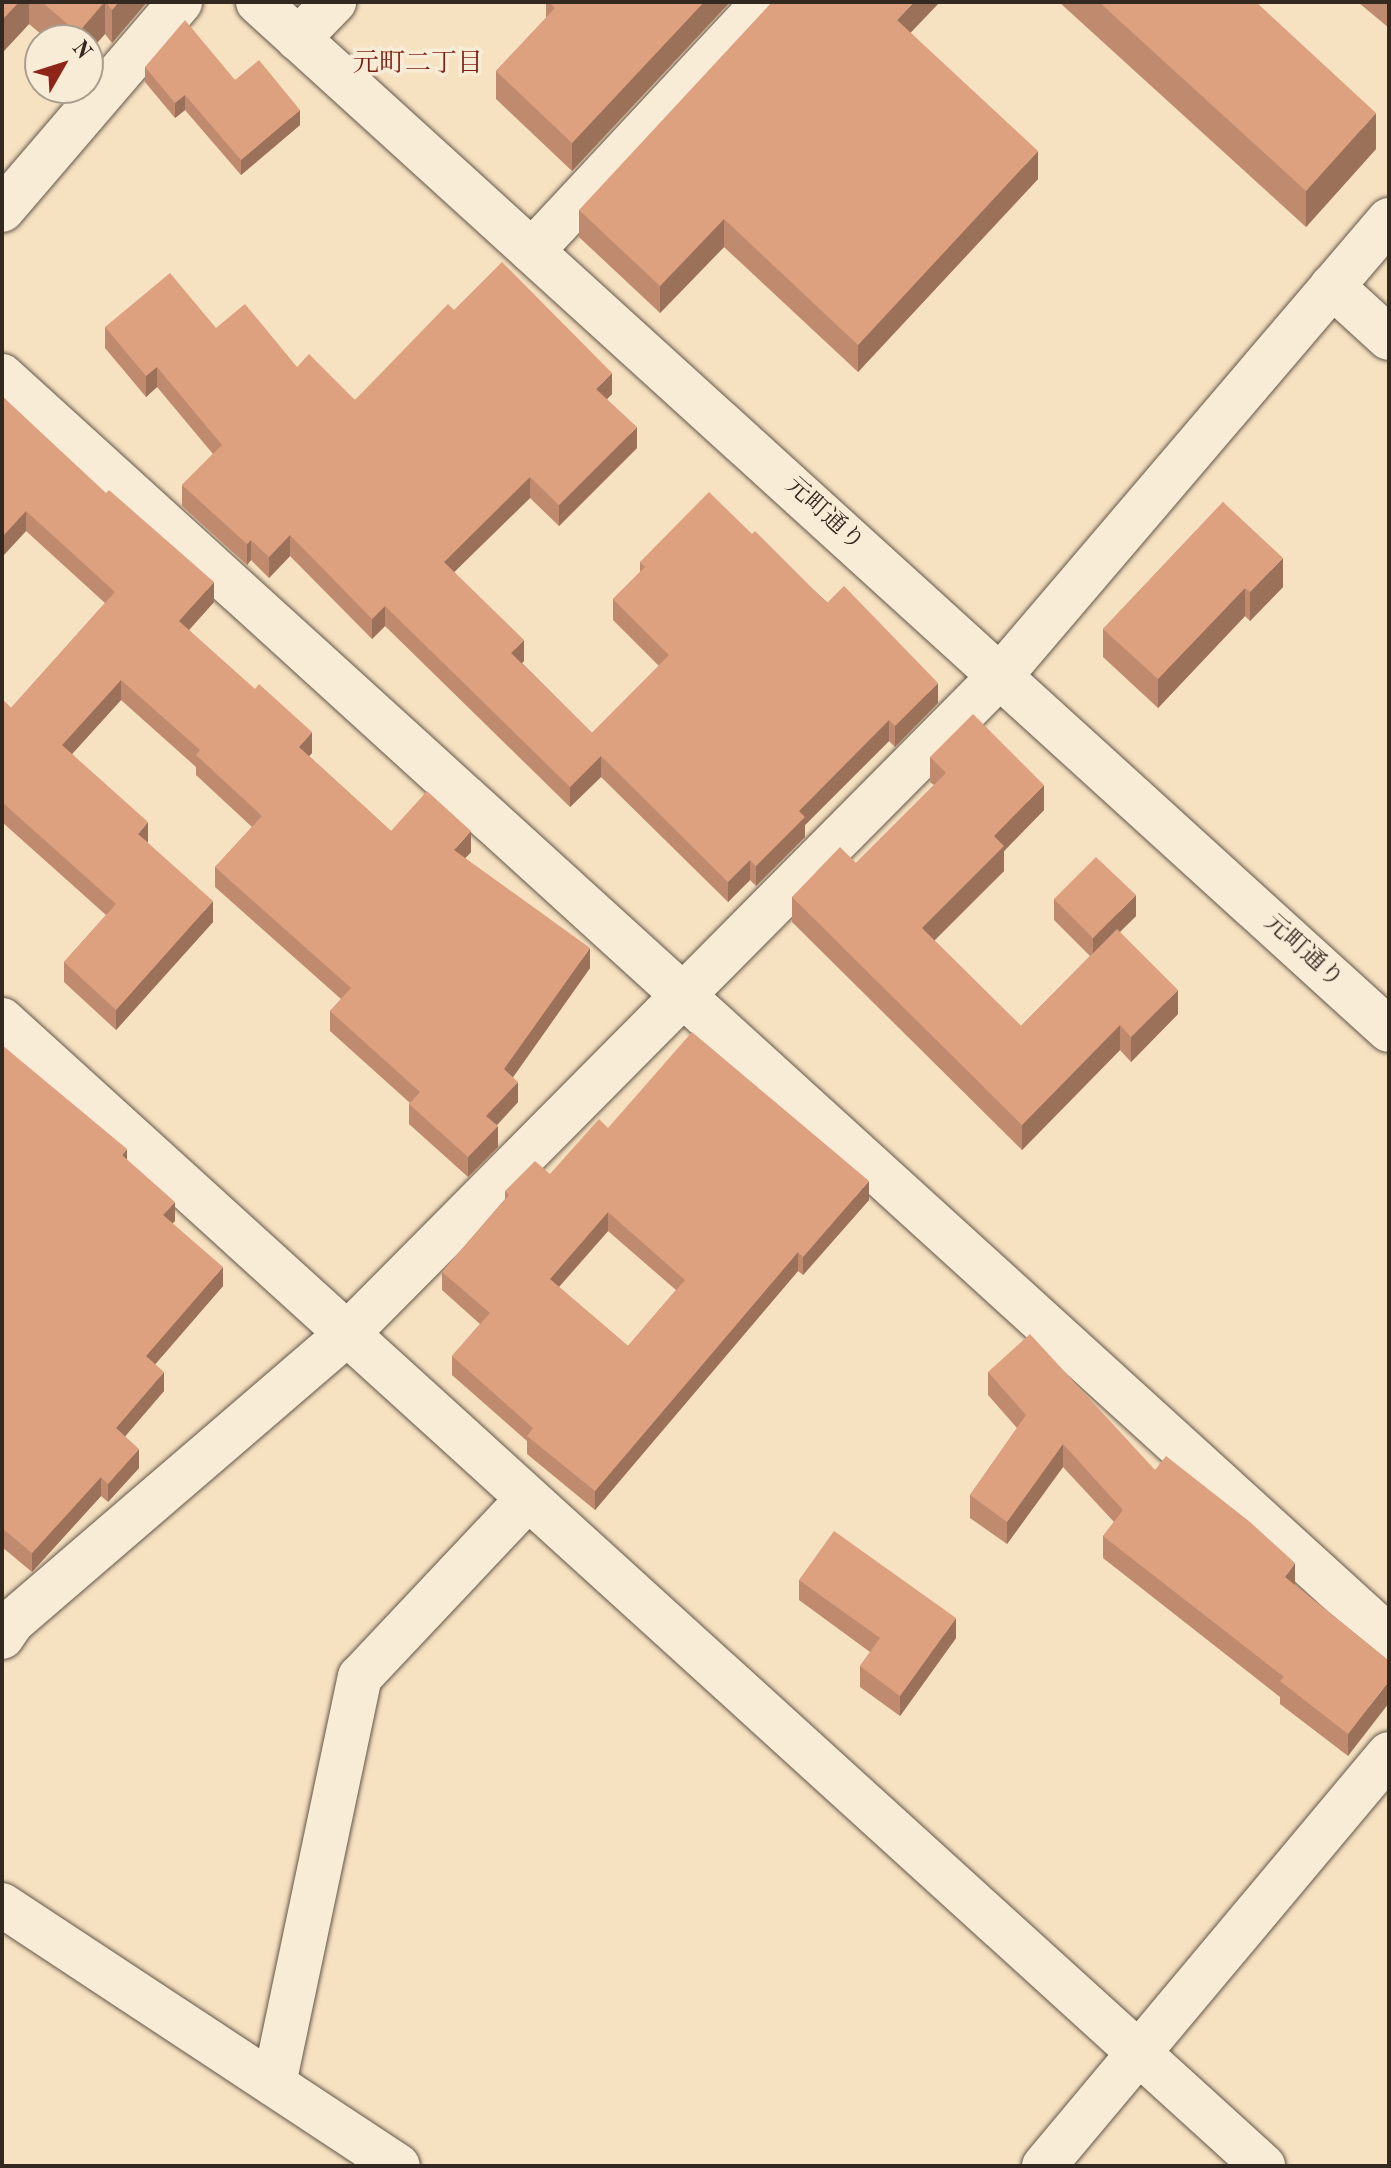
<!DOCTYPE html>
<html>
<head>
<meta charset="utf-8">
<style>
  body { margin:0 }
  #map { position:relative; width:1391px; height:2168px; overflow:hidden; background:#f6e1c1; font-family:"Old Standard TT","Noto Serif JP",serif }
  div>[style] { position:absolute }
  .roads { filter:drop-shadow(0 0 2px #645749) drop-shadow(0 0 2px #645749) }
  .minor>* { height:44px; margin:-22px; padding:0 22px; transform-origin:22px; border-radius:22px; background:#f9ecd7 }
  .wall>* { inset:0; background:#bf8a6e }
  .shaded-wall>* { inset:0; background:#9b715a }
  .building>* { inset:0; background:#dea180 }
  span { translate:-50% -50%; white-space:nowrap; text-align:center; line-height:1.15; -webkit-text-stroke:7px #f9ecd7; paint-order:stroke }
  .street-label { font-size:24px; color:#342921 }
  .neighbourhood-label { font-size:26px; color:#7a1f14 }
  .frame { position:absolute; inset:0; border:4px solid #342921; pointer-events:none }
  .north { position:absolute; left:24px; top:24px; width:80px; height:80px; box-sizing:border-box; background:#f9ecd7; border:2px solid #aa9e8e; border-radius:50%; rotate:51deg; font-size:22px; font-weight:700; line-height:32px; text-align:center; color:#342921 }
  .north::after { content:''; display:block; margin:auto; width:28px; height:36px; background:#8f2418; clip-path:polygon(50% 0,100% 100%,50% 72%,0 100%) }
</style>
</head>
<body>
<div id="map">
  <div class="roads">
    <div class="minor">
      <i style="left:258px;top:2px;width:1528px;rotate:42.27deg"></i>
      <i style="left:298px;top:39px;width:52px;rotate:-45.8deg"></i>
      <i style="left:2px;top:210px;width:274px;rotate:-49.4deg"></i>
      <i style="left:532px;top:251px;width:340px;rotate:-47deg"></i>
      <i style="left:1332px;top:286px;width:77px;rotate:42.4deg"></i>
      <i style="left:2px;top:376px;width:1875px;rotate:42.28deg"></i>
      <i style="left:2px;top:1020px;width:1704px;rotate:42.26deg"></i>
      <i style="left:2px;top:1637px;width:18px;rotate:-56deg"></i>
      <i style="left:12px;top:1622px;width:440px;rotate:-40.7deg"></i>
      <i style="left:346px;top:1335px;width:930px;rotate:-45.22deg"></i>
      <i style="left:1001px;top:675px;width:598px;rotate:-49.54deg"></i>
      <i style="left:2px;top:1905px;width:474px;rotate:33.4deg"></i>
      <i style="left:274px;top:2084px;width:416px;rotate:-78.1deg"></i>
      <i style="left:360px;top:1677px;width:245px;rotate:-46.7deg"></i>
      <i style="left:1044px;top:2166px;width:537px;rotate:-50.06deg"></i>
    </div>
  </div>
  <div class="wall">
    <i style="clip-path:polygon(2px 2px,147px 2px,112px 43px,105px 34px,88px 53px,88px 40px,48px 40px,29px 24px,2px 53px)"></i>
    <i style="clip-path:polygon(546px 2px,730px 2px,572px 171px,496px 99px,496px 71px,546px 18px)"></i>
    <i style="clip-path:polygon(1059px 2px,1256px 2px,1376px 149px,1306px 227px)"></i>
    <i style="clip-path:polygon(1359px 2px,1389px 2px,1389px 28px,1359px 3px)"></i>
    <i style="clip-path:polygon(911px 33px,1038px 179px,858px 372px,724px 247px,660px 313px,579px 237px,579px 210px)"></i>
    <i style="clip-path:polygon(145px 67px,235px 80px,300px 125px,241px 175px,185px 110px,175px 118px,145px 82px)"></i>
    <i style="clip-path:polygon(454px 310px,612px 394px,607px 399px,637px 448px,559px 526px,530px 498px,454px 572px,524px 661px,522px 663px,592px 733px,659px 666px,613px 620px,613px 599px,640px 572px,640px 562px,752px 534px,938px 703px,895px 747px,889px 741px,805px 825px,805px 837px,756px 886px,750px 880px,728px 902px,601px 777px,570px 807px,385px 626px,372px 639px,290px 556px,269px 578px,251px 560px,247px 565px,182px 506px,182px 485px,213px 454px,157px 387px,146px 397px,105px 348px,105px 327px,216px 328px,297px 367px,355px 400px)"></i>
    <i style="clip-path:polygon(2px 396px,214px 602px,189px 630px,312px 753px,309px 756px,391px 831px,471px 852px,465px 858px,590px 968px,513px 1077px,518px 1102px,497px 1125px,498px 1147px,468px 1177px,409px 1124px,409px 1104px,410px 1103px,330px 1031px,330px 1011px,341px 999px,215px 887px,215px 867px,252px 827px,196px 775px,196px 767px,121px 700px,72px 754px,213px 922px,116px 1030px,64px 982px,64px 962px,106px 915px,2px 822px,2px 699px,11px 708px,105px 603px,26px 531px,2px 557px)"></i>
    <i style="clip-path:polygon(1223px 502px,1283px 587px,1250px 621px,1245px 616px,1158px 708px,1103px 657px,1103px 629px)"></i>
    <i style="clip-path:polygon(930px 757px,1044px 810px,1004px 851px,1004px 871px,934px 940px,1021px 1026px,1090px 956px,1054px 920px,1054px 899px,1136px 916px,1120px 932px,1178px 1014px,1131px 1062px,1120px 1050px,1022px 1150px,792px 922px,792px 897px,856px 863px,934px 785px,930px 782px)"></i>
    <i style="clip-path:polygon(2px 1045px,127px 1160px,175px 1221px,172px 1223px,223px 1286px,155px 1364px,164px 1391px,125px 1436px,139px 1468px,108px 1502px,101px 1496px,32px 1572px,2px 1547px)"></i>
    <i style="clip-path:polygon(evenodd,608px 1128px,869px 1200px,803px 1275px,798px 1271px,595px 1510px,527px 1454px,527px 1441px,452px 1375px,452px 1356px,480px 1324px,442px 1290px,442px 1272px,505px 1199px,505px 1191px,550px 1174px,608px 1128px,608px 1231px,676px 1290px,628px 1346px,559px 1287px,608px 1231px)"></i>
    <i style="clip-path:polygon(988px 1372px,1155px 1470px,1389px 1661px,1348px 1756px,1280px 1704px,1280px 1697px,1103px 1558px,1103px 1536px,1114px 1522px,1063px 1467px,1007px 1544px,970px 1518px,970px 1495px,1017px 1428px,988px 1395px)"></i>
    <i style="clip-path:polygon(799px 1580px,956px 1638px,900px 1716px,860px 1687px,860px 1666px,870px 1652px,799px 1600px)"></i>
  </div>
  <div class="shaded-wall">
    <i style="clip-path:polygon(19px 2px,29px 2px,29px 24px,2px 53px,2px 20px)"></i>
    <i style="clip-path:polygon(105px 2px,105px 34px,88px 53px,88px 40px,78px 40px,78px 33px)"></i>
    <i style="clip-path:polygon(119px 2px,147px 2px,112px 43px,112px 10px)"></i>
    <i style="clip-path:polygon(704px 2px,730px 2px,572px 171px,572px 143px)"></i>
    <i style="clip-path:polygon(914px 2px,940px 2px,897px 47px,897px 20px)"></i>
    <i style="clip-path:polygon(185px 95px,185px 110px,175px 118px,175px 103px)"></i>
    <i style="clip-path:polygon(300px 110px,300px 125px,241px 175px,241px 160px)"></i>
    <i style="clip-path:polygon(1376px 113px,1376px 149px,1306px 227px,1306px 191px)"></i>
    <i style="clip-path:polygon(1038px 151px,1038px 179px,858px 372px,858px 345px)"></i>
    <i style="clip-path:polygon(724px 219px,724px 247px,660px 313px,660px 286px)"></i>
    <i style="clip-path:polygon(157px 367px,157px 387px,146px 397px,146px 376px)"></i>
    <i style="clip-path:polygon(612px 373px,612px 394px,596px 410px,596px 389px)"></i>
    <i style="clip-path:polygon(637px 427px,637px 448px,559px 526px,559px 505px)"></i>
    <i style="clip-path:polygon(530px 477px,530px 498px,444px 582px,444px 562px)"></i>
    <i style="clip-path:polygon(26px 511px,26px 531px,2px 557px,2px 537px)"></i>
    <i style="clip-path:polygon(290px 535px,290px 556px,269px 578px,269px 557px)"></i>
    <i style="clip-path:polygon(251px 540px,251px 560px,247px 565px,247px 544px)"></i>
    <i style="clip-path:polygon(1283px 558px,1283px 587px,1250px 621px,1250px 592px)"></i>
    <i style="clip-path:polygon(214px 582px,214px 602px,179px 641px,179px 621px)"></i>
    <i style="clip-path:polygon(1245px 588px,1245px 616px,1158px 708px,1158px 679px)"></i>
    <i style="clip-path:polygon(385px 606px,385px 626px,372px 639px,372px 619px)"></i>
    <i style="clip-path:polygon(524px 640px,524px 661px,511px 673px,511px 653px)"></i>
    <i style="clip-path:polygon(121px 680px,121px 700px,62px 765px,62px 745px)"></i>
    <i style="clip-path:polygon(938px 683px,938px 703px,895px 747px,895px 726px)"></i>
    <i style="clip-path:polygon(889px 720px,889px 741px,805px 825px,805px 837px,756px 886px,756px 866px,799px 811px)"></i>
    <i style="clip-path:polygon(312px 732px,312px 753px,299px 767px,299px 747px)"></i>
    <i style="clip-path:polygon(601px 756px,601px 777px,570px 807px,570px 787px)"></i>
    <i style="clip-path:polygon(1044px 785px,1044px 810px,1004px 851px,1004px 871px,922px 953px,922px 928px,994px 836px)"></i>
    <i style="clip-path:polygon(148px 822px,148px 843px,138px 834px)"></i>
    <i style="clip-path:polygon(471px 831px,471px 852px,454px 870px,454px 850px)"></i>
    <i style="clip-path:polygon(750px 860px,750px 880px,728px 902px,728px 882px)"></i>
    <i style="clip-path:polygon(1136px 895px,1136px 916px,1093px 958px,1093px 938px)"></i>
    <i style="clip-path:polygon(213px 901px,213px 922px,116px 1030px,116px 1010px)"></i>
    <i style="clip-path:polygon(590px 948px,590px 968px,504px 1090px,504px 1069px)"></i>
    <i style="clip-path:polygon(1178px 990px,1178px 1014px,1131px 1062px,1131px 1037px)"></i>
    <i style="clip-path:polygon(1120px 1025px,1120px 1050px,1022px 1150px,1022px 1125px)"></i>
    <i style="clip-path:polygon(518px 1082px,518px 1102px,486px 1137px,486px 1116px)"></i>
    <i style="clip-path:polygon(498px 1126px,498px 1147px,468px 1177px,468px 1157px)"></i>
    <i style="clip-path:polygon(127px 1149px,127px 1168px,122px 1155px)"></i>
    <i style="clip-path:polygon(869px 1181px,869px 1200px,803px 1275px,803px 1257px)"></i>
    <i style="clip-path:polygon(175px 1202px,175px 1221px,163px 1234px,163px 1215px)"></i>
    <i style="clip-path:polygon(608px 1212px,608px 1231px,550px 1297px,550px 1279px)"></i>
    <i style="clip-path:polygon(798px 1252px,798px 1271px,595px 1510px,595px 1491px)"></i>
    <i style="clip-path:polygon(223px 1267px,223px 1286px,146px 1375px,146px 1356px)"></i>
    <i style="clip-path:polygon(164px 1372px,164px 1391px,116px 1447px,116px 1428px)"></i>
    <i style="clip-path:polygon(1063px 1444px,1063px 1467px,1007px 1544px,1007px 1522px)"></i>
    <i style="clip-path:polygon(139px 1449px,139px 1468px,108px 1502px,108px 1484px)"></i>
    <i style="clip-path:polygon(101px 1477px,101px 1496px,32px 1572px,32px 1553px)"></i>
    <i style="clip-path:polygon(1295px 1563px,1295px 1586px,1285px 1577px)"></i>
    <i style="clip-path:polygon(956px 1618px,956px 1638px,900px 1716px,900px 1696px)"></i>
    <i style="clip-path:polygon(1389px 1681px,1389px 1703px,1348px 1756px,1348px 1734px)"></i>
  </div>
  <div class="building">
    <i style="clip-path:polygon(2px 2px,19px 2px,2px 20px)"></i>
    <i style="clip-path:polygon(42px 2px,104px 2px,78px 33px)"></i>
    <i style="clip-path:polygon(105px 2px,119px 2px,112px 10px)"></i>
    <i style="clip-path:polygon(549px 2px,704px 2px,572px 143px,496px 71px,555px 8px)"></i>
    <i style="clip-path:polygon(772px 2px,914px 2px,897px 20px,1038px 151px,858px 345px,724px 219px,660px 286px,579px 210px)"></i>
    <i style="clip-path:polygon(1099px 2px,1256px 2px,1376px 113px,1306px 191px)"></i>
    <i style="clip-path:polygon(185px 20px,235px 80px,259px 60px,300px 110px,241px 160px,185px 95px,175px 103px,145px 67px)"></i>
    <i style="clip-path:polygon(502px 262px,612px 373px,596px 389px,637px 427px,559px 505px,530px 477px,444px 562px,524px 640px,511px 653px,592px 733px,669px 655px,613px 599px,645px 567px,640px 562px,709px 492px,752px 534px,755px 531px,827px 603px,844px 586px,938px 683px,895px 726px,889px 720px,799px 811px,805px 817px,756px 866px,750px 860px,728px 882px,601px 756px,570px 787px,385px 606px,372px 619px,290px 535px,269px 557px,251px 540px,247px 544px,182px 485px,222px 445px,157px 367px,146px 376px,105px 327px,170px 273px,216px 328px,245px 304px,297px 367px,309px 354px,355px 400px,448px 304px,454px 310px)"></i>
    <i style="clip-path:polygon(2px 396px,106px 493px,109px 490px,214px 582px,179px 621px,255px 689px,259px 684px,312px 732px,299px 747px,391px 831px,427px 791px,471px 831px,454px 850px,590px 948px,504px 1069px,518px 1082px,486px 1116px,498px 1126px,468px 1157px,409px 1104px,420px 1092px,330px 1011px,351px 988px,215px 867px,262px 816px,196px 755px,200px 750px,121px 680px,62px 745px,148px 822px,138px 834px,213px 901px,116px 1010px,64px 962px,116px 904px,2px 802px,2px 699px,11px 708px,115px 592px,26px 511px,2px 537px)"></i>
    <i style="clip-path:polygon(1223px 502px,1283px 558px,1250px 592px,1245px 588px,1158px 679px,1103px 629px)"></i>
    <i style="clip-path:polygon(973px 714px,1044px 785px,994px 836px,1004px 846px,922px 928px,1021px 1026px,1117px 929px,1178px 990px,1131px 1037px,1120px 1025px,1022px 1125px,792px 897px,840px 847px,856px 863px,946px 773px,930px 757px)"></i>
    <i style="clip-path:polygon(1096px 857px,1136px 895px,1093px 938px,1054px 899px)"></i>
    <i style="clip-path:polygon(evenodd,692px 1032px,869px 1181px,803px 1257px,798px 1252px,595px 1491px,527px 1436px,533px 1428px,452px 1356px,490px 1313px,442px 1272px,509px 1195px,505px 1191px,535px 1161px,550px 1174px,599px 1119px,608px 1128px,692px 1032px,608px 1212px,685px 1280px,628px 1346px,550px 1279px,608px 1212px)"></i>
    <i style="clip-path:polygon(2px 1045px,127px 1149px,122px 1155px,175px 1202px,163px 1215px,223px 1267px,146px 1356px,164px 1372px,116px 1428px,139px 1449px,108px 1484px,101px 1477px,32px 1553px,2px 1528px)"></i>
    <i style="clip-path:polygon(1030px 1334px,1155px 1470px,1166px 1456px,1250px 1522px,1295px 1563px,1285px 1577px,1389px 1661px,1389px 1681px,1348px 1734px,1280px 1681px,1284px 1677px,1103px 1536px,1123px 1510px,1063px 1444px,1007px 1522px,970px 1495px,1026px 1415px,988px 1372px)"></i>
    <i style="clip-path:polygon(834px 1531px,956px 1618px,900px 1696px,860px 1666px,880px 1638px,799px 1580px)"></i>
  </div>
  <div class="street-label">
    <span style="left:824px;top:515px;rotate:42deg">元町通り</span>
    <span style="left:1303px;top:952px;rotate:42deg">元町通り</span>
  </div>
  <div class="neighbourhood-label">
    <span style="left:418px;top:65px">元町二丁目</span>
  </div>
  <div class="frame"></div>
  <div class="north">N</div>
</div>
</body>
</html>
